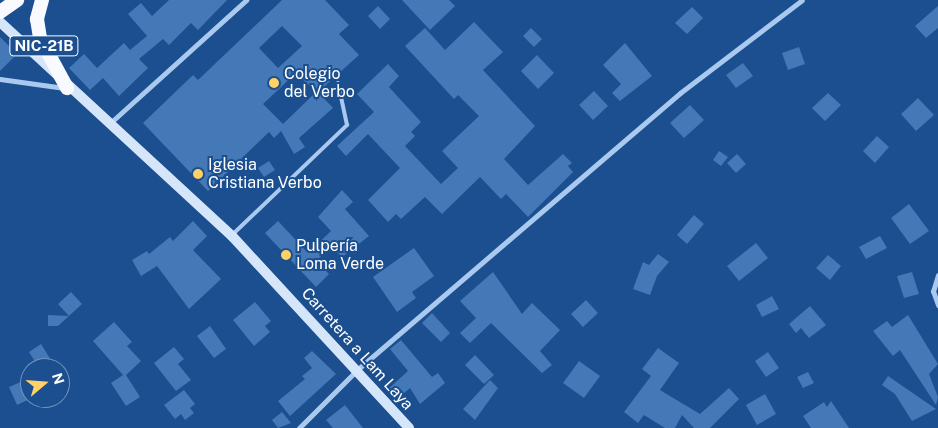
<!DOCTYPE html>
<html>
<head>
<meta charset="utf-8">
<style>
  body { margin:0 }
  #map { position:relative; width:938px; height:428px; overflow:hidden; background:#1b4f8f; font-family:"Public Sans",sans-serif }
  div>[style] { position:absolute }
  .building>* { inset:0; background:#4478b7 }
  .service>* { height:4px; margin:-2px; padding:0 2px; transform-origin:2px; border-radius:2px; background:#a9c9ee }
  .minor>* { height:5px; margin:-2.5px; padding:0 2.5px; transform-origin:2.5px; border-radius:2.5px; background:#a9c9ee }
  .secondary>* { height:10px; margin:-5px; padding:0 5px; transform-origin:5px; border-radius:5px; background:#d6e6fa }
  .trunk>* { height:14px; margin:-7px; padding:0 7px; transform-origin:7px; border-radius:7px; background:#f8faff }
  .dots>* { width:14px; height:14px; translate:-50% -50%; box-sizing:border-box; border:2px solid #1b4f8f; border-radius:50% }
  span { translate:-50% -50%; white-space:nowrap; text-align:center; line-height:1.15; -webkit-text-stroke:4px #1b4f8f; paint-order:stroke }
  .shield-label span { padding:1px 4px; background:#1b4f8f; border:1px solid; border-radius:4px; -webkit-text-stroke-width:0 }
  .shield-label { font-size:15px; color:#fff; font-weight:700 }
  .poi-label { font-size:16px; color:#fff }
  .left { translate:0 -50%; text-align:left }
  .street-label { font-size:16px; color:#fff }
  .north { position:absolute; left:20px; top:358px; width:50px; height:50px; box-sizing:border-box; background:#1b4f8f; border:1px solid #7695bc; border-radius:50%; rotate:72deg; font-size:14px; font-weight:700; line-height:20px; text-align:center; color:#fff }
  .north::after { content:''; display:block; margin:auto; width:18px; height:22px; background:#ffd166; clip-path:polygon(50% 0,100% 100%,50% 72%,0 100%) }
</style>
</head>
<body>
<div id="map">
  <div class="building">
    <i style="clip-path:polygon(169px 0,227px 0,198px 30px,191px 23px,169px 45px,163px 39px,139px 59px,148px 68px,119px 96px,103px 78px,90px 90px,69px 68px,84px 54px,97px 68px,124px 43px,130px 50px,147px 36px,128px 14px,141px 3px,152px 16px)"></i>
    <i style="clip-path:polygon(evenodd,282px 0,325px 0,349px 25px,339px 34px,359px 55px,318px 92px,333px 108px,299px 138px,305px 147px,294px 154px,281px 131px,274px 138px,269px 132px,208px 191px,143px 123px,193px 75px,198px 80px,282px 0,282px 26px,302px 46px,278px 68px,259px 48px,282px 26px,282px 0,296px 73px,316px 92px,283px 124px,263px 104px,296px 73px)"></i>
    <i style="clip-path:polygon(402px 0,449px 0,455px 6px,430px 30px)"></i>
    <i style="clip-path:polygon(378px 6px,390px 19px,380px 29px,368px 16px)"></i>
    <i style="clip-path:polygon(938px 6px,938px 28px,926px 38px,915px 26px)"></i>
    <i style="clip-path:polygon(692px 7px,703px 18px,687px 34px,675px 23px)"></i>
    <i style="clip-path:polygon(474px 22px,503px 52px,483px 70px,535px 126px,504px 159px,528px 185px,563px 154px,572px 163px,568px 166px,573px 172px,528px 217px,506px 194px,501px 199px,480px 177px,442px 214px,425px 197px,401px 219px,396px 214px,388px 222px,368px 200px,400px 168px,368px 134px,346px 156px,337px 146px,374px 112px,357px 94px,388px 64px,399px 76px,389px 87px,421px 122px,411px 132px,415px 136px,405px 146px,441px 184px,458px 168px,442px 151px,479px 116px,458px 95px,454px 99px,405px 46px,425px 28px,445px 50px)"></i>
    <i style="clip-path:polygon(531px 28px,542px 39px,534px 47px,523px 36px)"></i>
    <i style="clip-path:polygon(0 37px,17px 54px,0 71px)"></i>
    <i style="clip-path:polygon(625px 43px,652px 76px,620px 101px,612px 93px,621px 84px,603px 65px)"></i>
    <i style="clip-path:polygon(799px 47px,805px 64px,788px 70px,782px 53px)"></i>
    <i style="clip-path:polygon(537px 55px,554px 73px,538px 89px,521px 71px)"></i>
    <i style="clip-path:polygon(743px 63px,753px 76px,736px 88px,726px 75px)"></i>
    <i style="clip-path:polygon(594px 91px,608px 106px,593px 120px,579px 105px)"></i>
    <i style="clip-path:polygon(828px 93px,841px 105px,825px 121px,812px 108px)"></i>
    <i style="clip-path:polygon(918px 98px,934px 115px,916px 131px,901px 114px)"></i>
    <i style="clip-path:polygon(690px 105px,704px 120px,684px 138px,670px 123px)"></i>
    <i style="clip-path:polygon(877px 136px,889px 147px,875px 163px,863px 151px)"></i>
    <i style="clip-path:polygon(719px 151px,728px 157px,721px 166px,713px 160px)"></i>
    <i style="clip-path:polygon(737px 154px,746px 164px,736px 173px,727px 163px)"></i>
    <i style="clip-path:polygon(269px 161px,275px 170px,264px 177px,258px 168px)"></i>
    <i style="clip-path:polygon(342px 190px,353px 202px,345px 209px,369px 236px,342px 257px,331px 246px,316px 261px,329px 274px,316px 287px,265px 233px,278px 221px,308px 253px,331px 231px,318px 217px)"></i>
    <i style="clip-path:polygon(909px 204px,929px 231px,910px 244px,891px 218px)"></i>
    <i style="clip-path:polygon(694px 215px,704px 224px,687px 244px,677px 235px)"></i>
    <i style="clip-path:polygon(193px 221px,207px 236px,193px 250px,221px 279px,189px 309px,157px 266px,141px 276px,132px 260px,147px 251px,149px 254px,170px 237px,173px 241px)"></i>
    <i style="clip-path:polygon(880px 236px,887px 248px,866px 259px,859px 247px)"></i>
    <i style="clip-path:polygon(756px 243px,768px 258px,739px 281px,727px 266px)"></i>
    <i style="clip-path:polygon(414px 248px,434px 276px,412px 292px,416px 298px,397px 312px,373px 277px)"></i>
    <i style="clip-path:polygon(658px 254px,669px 262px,657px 276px,650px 295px,633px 289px,643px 262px,649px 265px)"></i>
    <i style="clip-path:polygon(828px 255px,841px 266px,830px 280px,816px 268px)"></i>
    <i style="clip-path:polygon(493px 272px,522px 314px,532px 303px,560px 330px,540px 351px,552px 365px,542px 373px,491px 323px,470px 343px,460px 333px,476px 318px,460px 301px)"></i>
    <i style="clip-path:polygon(912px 272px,919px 294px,904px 298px,897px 276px)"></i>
    <i style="clip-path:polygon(71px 292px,82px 304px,58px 326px,48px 326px,48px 315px,69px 316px,58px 304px)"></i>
    <i style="clip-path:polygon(772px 296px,779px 309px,762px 317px,756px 305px)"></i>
    <i style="clip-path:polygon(586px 300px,598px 313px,583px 327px,571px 314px)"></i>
    <i style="clip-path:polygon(255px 302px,271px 321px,265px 326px,270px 332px,254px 346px,233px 320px)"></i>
    <i style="clip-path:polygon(810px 306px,826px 325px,809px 338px,801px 328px,796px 333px,789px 324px)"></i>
    <i style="clip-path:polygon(432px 313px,450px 333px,441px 342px,422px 323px)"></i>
    <i style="clip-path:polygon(908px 315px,938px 364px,929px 374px,938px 397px,936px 405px,900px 350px,893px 356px,873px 331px,887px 321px,892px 327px)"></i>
    <i style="clip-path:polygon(114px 322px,132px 342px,127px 346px,141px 361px,126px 375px,140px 397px,126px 406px,111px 383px,123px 375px,93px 341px)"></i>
    <i style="clip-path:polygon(210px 326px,226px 349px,214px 358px,197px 336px)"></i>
    <i style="clip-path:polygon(401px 340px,432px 377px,438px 373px,445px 383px,420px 404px,410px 388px,396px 400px,387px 390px,408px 371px,390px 349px)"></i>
    <i style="clip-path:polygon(41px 344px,56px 368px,39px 368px,29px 352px)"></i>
    <i style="clip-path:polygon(174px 347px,184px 359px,178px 364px,191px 380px,176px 391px,154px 363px)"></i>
    <i style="clip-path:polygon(658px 348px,679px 363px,660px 390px,700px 414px,729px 388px,739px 399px,710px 428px,694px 428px,682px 415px,675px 428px,665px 428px,644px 415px,638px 423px,624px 412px,651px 376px,642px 369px)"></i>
    <i style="clip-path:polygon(312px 351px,336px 374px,290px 416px,278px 401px,305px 379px,302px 376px,312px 368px,304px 358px)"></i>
    <i style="clip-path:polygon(768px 352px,779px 368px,766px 377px,755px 361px)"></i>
    <i style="clip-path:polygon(475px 355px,494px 375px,484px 384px,465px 365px)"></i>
    <i style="clip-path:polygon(579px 361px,600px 376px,584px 398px,563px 383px)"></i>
    <i style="clip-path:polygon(808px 372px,814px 383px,803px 388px,797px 377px)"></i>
    <i style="clip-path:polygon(888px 376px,936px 409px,912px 421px,895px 394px,882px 385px)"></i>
    <i style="clip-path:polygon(30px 378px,30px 399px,17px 405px,9px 387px)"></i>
    <i style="clip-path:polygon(490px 380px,498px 388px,475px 420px,463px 409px)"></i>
    <i style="clip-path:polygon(184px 390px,195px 404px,190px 408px,194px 413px,185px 420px,181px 414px,175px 419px,164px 405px)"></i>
    <i style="clip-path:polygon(765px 394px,776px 414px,757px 425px,746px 405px)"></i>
    <i style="clip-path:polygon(831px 401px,849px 428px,811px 428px,803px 416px,824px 402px,827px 407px)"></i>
    <i style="clip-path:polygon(345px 405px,363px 428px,333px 428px,326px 420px)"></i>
    <i style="clip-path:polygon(282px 412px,291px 423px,278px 428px,272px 420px)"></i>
  </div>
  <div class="service">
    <i style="left:233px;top:234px;width:158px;rotate:-43.7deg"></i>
    <i style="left:347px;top:125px;width:43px;rotate:-102.1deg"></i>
  </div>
  <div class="minor">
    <i style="left:0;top:79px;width:65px;rotate:8deg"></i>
    <i style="left:109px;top:124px;width:185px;rotate:-42.1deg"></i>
    <i style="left:938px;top:275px;width:17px;rotate:107deg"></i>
    <i style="left:933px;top:291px;width:15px;rotate:70deg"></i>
    <i style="left:299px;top:428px;width:83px;rotate:-45deg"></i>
    <i style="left:358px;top:369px;width:424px;rotate:-40.6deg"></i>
    <i style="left:680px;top:93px;width:153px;rotate:-37.3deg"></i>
  </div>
  <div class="secondary">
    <i style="left:0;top:22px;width:316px;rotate:42.7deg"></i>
    <i style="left:232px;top:236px;width:261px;rotate:47.3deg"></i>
  </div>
  <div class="trunk">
    <i style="left:42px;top:0;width:20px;rotate:105deg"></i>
    <i style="left:37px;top:19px;width:19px;rotate:81deg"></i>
    <i style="left:40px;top:38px;width:57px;rotate:61.6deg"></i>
    <i style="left:0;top:12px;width:21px;rotate:-35deg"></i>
  </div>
  <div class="dots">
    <i style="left:274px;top:83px;background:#ffd166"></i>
    <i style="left:198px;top:174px;background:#ffd166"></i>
    <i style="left:286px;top:255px;background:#ffd166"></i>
  </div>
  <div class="shield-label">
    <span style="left:44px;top:46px">NIC-21B</span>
  </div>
  <div class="poi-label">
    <span class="left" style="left:284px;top:83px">Colegio<br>del Verbo</span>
    <span class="left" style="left:208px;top:174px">Iglesia<br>Cristiana Verbo</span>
    <span class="left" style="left:296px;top:255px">Pulpería<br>Loma Verde</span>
  </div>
  <div class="street-label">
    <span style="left:357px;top:349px;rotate:48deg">Carretera a Lam Laya</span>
  </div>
  <div class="north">N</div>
</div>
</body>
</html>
